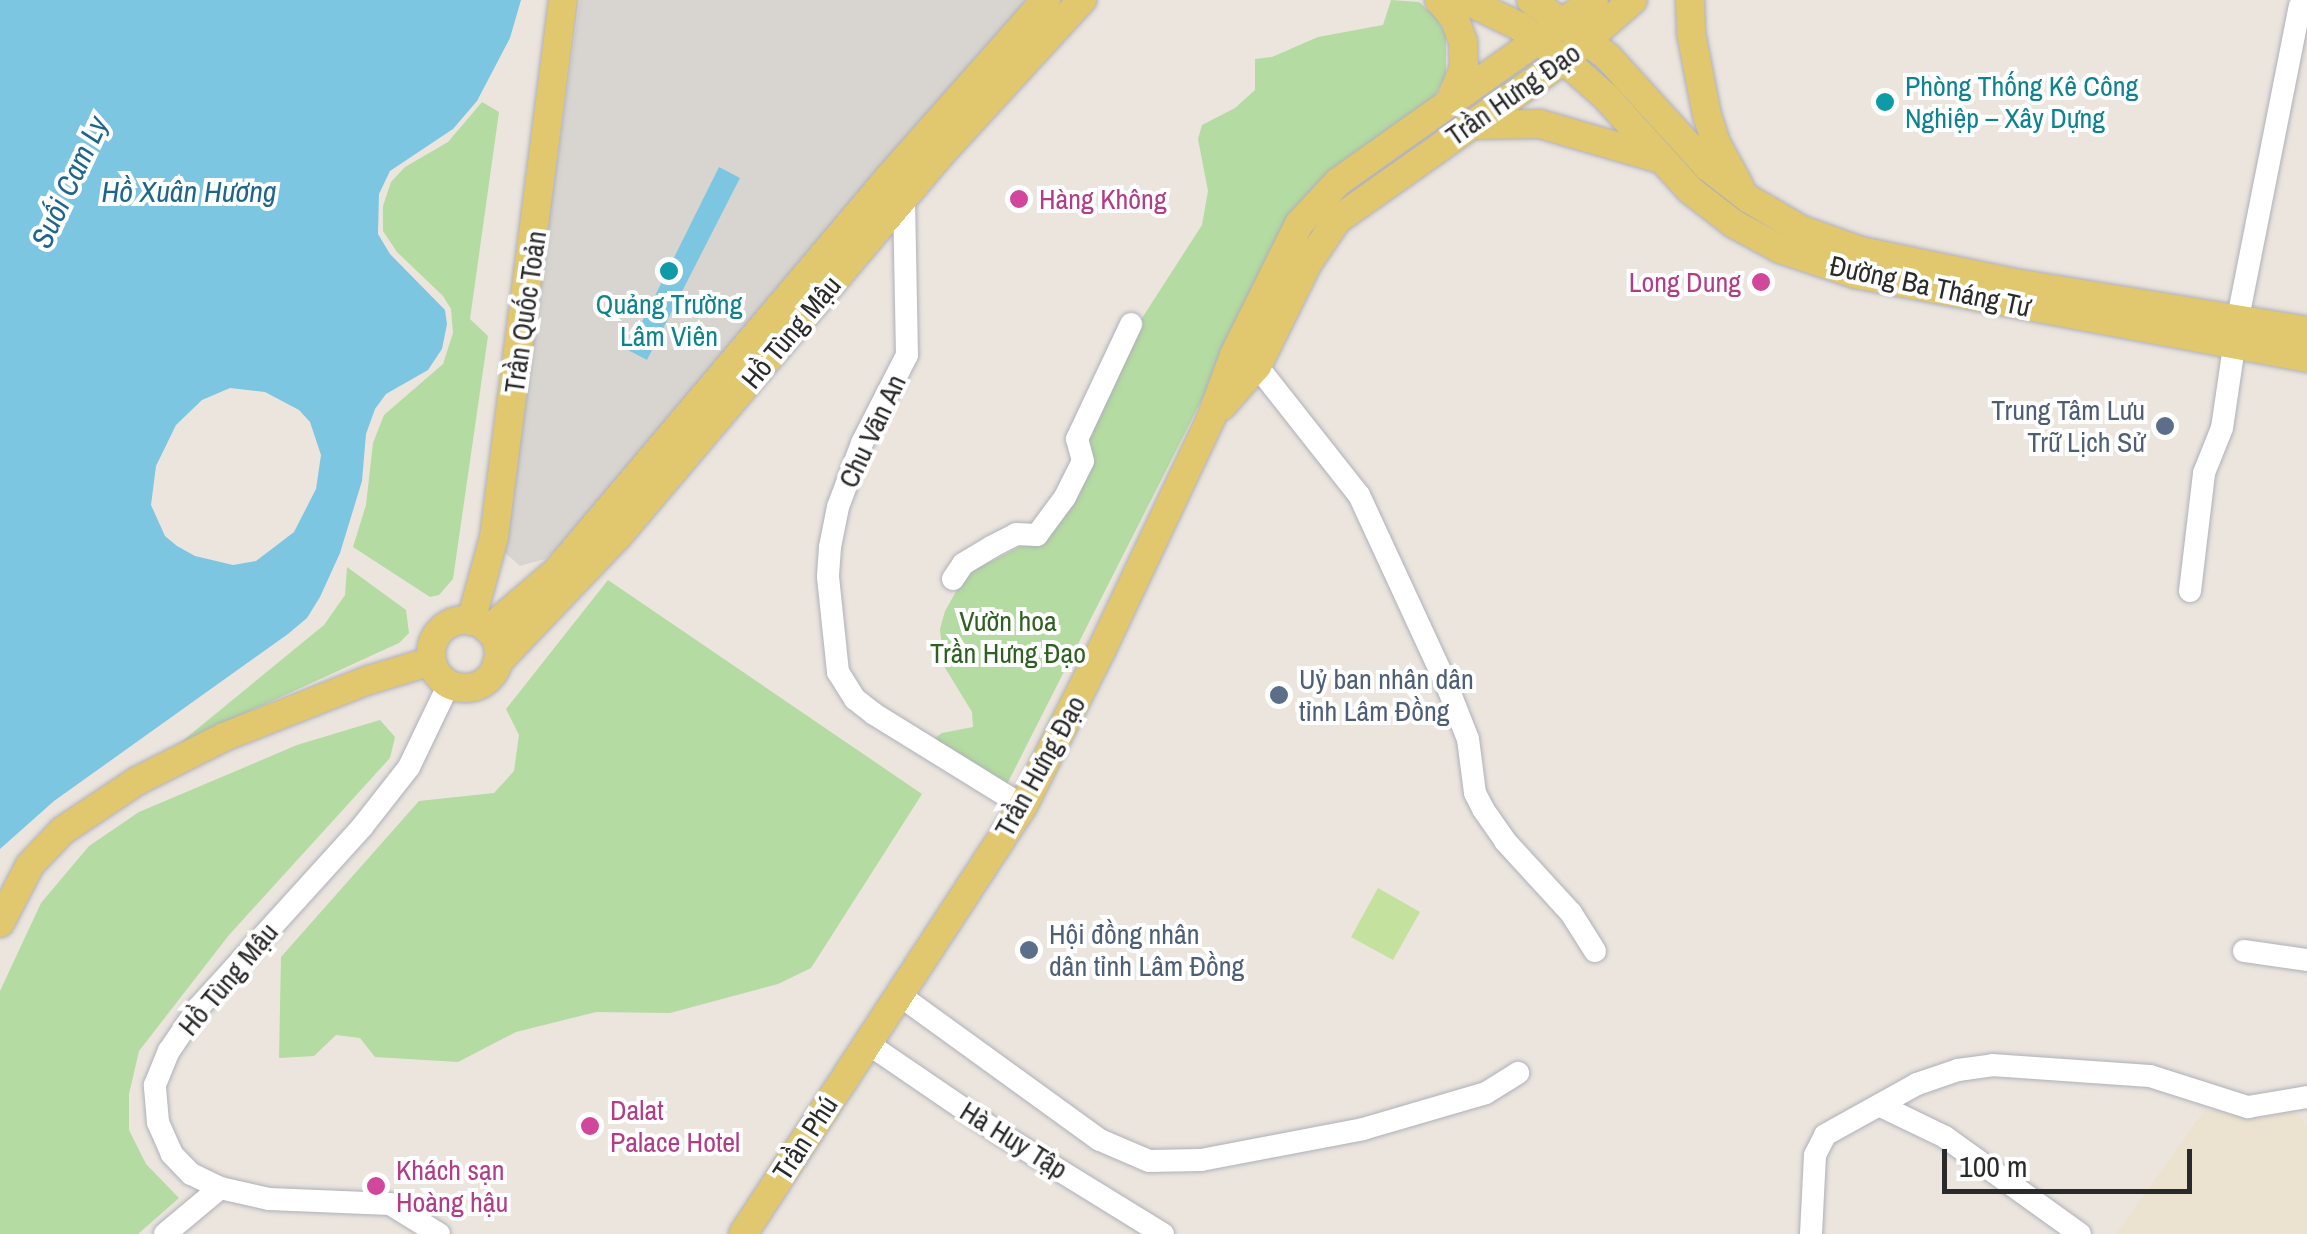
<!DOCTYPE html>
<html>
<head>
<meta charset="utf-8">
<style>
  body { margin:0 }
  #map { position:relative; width:2307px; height:1234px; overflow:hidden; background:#ebe5de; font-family:"Archivo Narrow",sans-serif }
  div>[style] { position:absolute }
  .education>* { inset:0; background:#ebe2cf }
  .green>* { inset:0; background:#b4dba1 }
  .pitch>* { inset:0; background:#c4e19d }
  .plaza>* { inset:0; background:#d8d5d0 }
  .water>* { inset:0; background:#7dc6e1 }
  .roads { filter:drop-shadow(0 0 2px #afb0b9) drop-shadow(0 0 2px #afb0b9) }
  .minor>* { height:22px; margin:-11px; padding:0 11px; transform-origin:11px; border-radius:11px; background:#fff }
  .major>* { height:28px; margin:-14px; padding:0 14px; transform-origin:14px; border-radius:14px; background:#e1c76d }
  .major>.ring { margin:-14px; padding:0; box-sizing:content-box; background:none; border:28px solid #e1c76d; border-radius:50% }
  .dots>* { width:28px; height:28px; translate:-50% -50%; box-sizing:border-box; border:5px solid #fff; border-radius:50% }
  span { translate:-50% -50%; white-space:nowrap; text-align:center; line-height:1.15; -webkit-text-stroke:8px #fff; paint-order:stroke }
  .culture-label { font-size:28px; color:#0d838f }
  .left { translate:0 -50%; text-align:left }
  .street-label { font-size:28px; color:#2a2a2a }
  .hotel-label { font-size:28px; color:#b23c85 }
  .right { translate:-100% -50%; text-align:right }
  .service-label { font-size:28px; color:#4e5e75 }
  .park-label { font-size:28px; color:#2f6022 }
  .water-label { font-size:30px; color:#1c658d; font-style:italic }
  .scale { position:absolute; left:1942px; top:1149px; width:250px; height:45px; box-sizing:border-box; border:5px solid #2a2a2a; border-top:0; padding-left:12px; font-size:30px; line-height:35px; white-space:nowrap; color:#2a2a2a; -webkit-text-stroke:8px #fff; paint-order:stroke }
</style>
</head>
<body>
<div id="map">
  <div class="education">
    <i style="clip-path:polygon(2205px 1110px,2256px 1119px,2294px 1111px,2307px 1125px,2307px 1234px,2116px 1234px)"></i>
  </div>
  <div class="green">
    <i style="clip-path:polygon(1391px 0,1419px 2px,1436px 17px,1446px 35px,1446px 76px,1434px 97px,1330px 171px,1292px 222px,1004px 790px,929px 742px,942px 733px,973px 727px,972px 712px,944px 666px,940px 629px,945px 611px,966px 574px,1053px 530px,1083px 440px,1135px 329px,1202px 225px,1208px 191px,1198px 139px,1202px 125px,1235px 108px,1255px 90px,1255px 59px,1272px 57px,1318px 37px,1383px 25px)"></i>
    <i style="clip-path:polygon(482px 102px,499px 112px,470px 319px,488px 336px,453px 579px,439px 595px,430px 597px,353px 547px,366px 505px,373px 443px,384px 415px,443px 364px,453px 333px,451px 309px,443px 296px,397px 252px,383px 231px,383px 206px,391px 182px,405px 167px,448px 142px)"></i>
    <i style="clip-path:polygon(347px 567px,406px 610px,409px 633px,399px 643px,180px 743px,324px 625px,345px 595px)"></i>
    <i style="clip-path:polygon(608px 580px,922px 794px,811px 968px,778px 984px,670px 1013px,596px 1012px,516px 1032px,458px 1062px,375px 1057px,360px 1038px,336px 1035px,314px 1056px,279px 1058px,281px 957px,419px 801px,494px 793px,514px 771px,519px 735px,506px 709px)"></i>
    <i style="clip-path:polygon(380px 720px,395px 737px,390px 758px,229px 935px,139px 1051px,129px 1094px,129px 1130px,146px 1164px,179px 1198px,138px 1234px,0 1234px,0 991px,41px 903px,89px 846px,139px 812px,297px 745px)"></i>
  </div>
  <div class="pitch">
    <i style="clip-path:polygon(1378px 888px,1420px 912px,1393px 960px,1351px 937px)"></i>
  </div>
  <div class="plaza">
    <i style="clip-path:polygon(580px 0,1026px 0,567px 541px,545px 559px,520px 566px,505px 553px,503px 542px)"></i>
  </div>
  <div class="water">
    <i style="clip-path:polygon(evenodd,0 0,521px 0,510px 38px,477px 101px,453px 129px,390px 171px,379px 194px,378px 234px,390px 254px,445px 310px,447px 324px,442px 349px,428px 370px,386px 394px,375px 409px,366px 434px,362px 481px,340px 553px,320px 597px,307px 618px,288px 634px,54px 801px,0 849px,0 0,230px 388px,265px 392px,299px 410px,310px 422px,321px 455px,316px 489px,294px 532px,256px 561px,233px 565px,195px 556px,177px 546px,165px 536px,151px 505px,156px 466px,176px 425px,202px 400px,230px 388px)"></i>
    <i style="clip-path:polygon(719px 167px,740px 178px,647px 360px,628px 350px)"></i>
  </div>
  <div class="roads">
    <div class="minor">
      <i style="left:904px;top:199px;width:156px;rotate:88.9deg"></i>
      <i style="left:907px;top:355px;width:99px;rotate:117.1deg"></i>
      <i style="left:862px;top:443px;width:68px;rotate:110.6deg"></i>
      <i style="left:838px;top:507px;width:41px;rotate:101.3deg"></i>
      <i style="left:830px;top:547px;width:30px;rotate:94deg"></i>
      <i style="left:828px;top:577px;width:96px;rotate:84deg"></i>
      <i style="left:838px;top:672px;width:32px;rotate:58deg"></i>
      <i style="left:855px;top:699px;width:24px;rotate:38deg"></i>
      <i style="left:874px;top:714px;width:175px;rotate:31.7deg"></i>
      <i style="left:2238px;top:318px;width:318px;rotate:-78.8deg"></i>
      <i style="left:1242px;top:359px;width:17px;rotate:25deg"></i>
      <i style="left:1257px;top:366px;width:164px;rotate:51.7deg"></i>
      <i style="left:1359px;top:495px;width:207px;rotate:65.2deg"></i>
      <i style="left:1446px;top:683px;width:60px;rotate:68.6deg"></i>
      <i style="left:1468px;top:739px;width:54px;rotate:82.6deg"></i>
      <i style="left:1475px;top:793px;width:18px;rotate:63deg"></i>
      <i style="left:1483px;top:809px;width:39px;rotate:55deg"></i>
      <i style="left:1505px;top:841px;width:98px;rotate:47.5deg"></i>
      <i style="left:1571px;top:913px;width:45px;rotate:57.7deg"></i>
      <i style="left:953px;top:579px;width:18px;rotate:-56deg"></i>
      <i style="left:963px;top:564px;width:33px;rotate:-31deg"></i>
      <i style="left:991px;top:547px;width:28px;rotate:-27deg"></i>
      <i style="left:1016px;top:534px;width:21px;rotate:3deg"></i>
      <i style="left:1037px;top:535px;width:47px;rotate:-53.6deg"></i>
      <i style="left:1065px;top:497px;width:40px;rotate:-63.4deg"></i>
      <i style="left:1083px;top:461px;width:23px;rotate:-105deg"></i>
      <i style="left:1077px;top:439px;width:127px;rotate:-64.8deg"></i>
      <i style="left:2190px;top:591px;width:119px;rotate:-83.2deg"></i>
      <i style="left:2204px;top:473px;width:48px;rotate:-68.2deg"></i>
      <i style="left:2222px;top:428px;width:82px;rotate:-81.6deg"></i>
      <i style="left:2244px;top:951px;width:64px;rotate:8.1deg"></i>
      <i style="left:898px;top:994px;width:249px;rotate:35.9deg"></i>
      <i style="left:1100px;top:1140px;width:53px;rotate:23.2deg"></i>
      <i style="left:1149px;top:1161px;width:52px;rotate:-1.1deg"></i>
      <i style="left:1201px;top:1160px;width:165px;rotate:-10.8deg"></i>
      <i style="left:1363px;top:1129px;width:128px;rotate:-16.3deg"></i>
      <i style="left:1486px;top:1093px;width:38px;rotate:-32deg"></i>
      <i style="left:867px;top:1043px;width:163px;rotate:34.3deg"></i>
      <i style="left:1002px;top:1135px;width:189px;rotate:31.6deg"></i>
      <i style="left:1881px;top:1106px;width:71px;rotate:25.8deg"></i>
      <i style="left:1945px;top:1137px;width:166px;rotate:35.7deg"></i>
      <i style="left:165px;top:1234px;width:72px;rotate:-39.9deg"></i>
      <i style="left:439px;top:1234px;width:57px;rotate:-148.5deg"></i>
      <i style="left:390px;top:1204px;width:121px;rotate:-177.6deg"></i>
      <i style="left:269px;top:1199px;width:50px;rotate:-167.3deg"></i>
      <i style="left:220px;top:1188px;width:32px;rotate:-154deg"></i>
      <i style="left:191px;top:1174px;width:28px;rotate:-134deg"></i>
      <i style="left:172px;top:1154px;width:35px;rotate:-114deg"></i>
      <i style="left:158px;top:1122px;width:37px;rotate:-95deg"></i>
      <i style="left:155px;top:1085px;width:37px;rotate:-68deg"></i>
      <i style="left:169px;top:1051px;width:52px;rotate:-56deg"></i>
      <i style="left:198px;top:1008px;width:244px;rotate:-47.8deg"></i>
      <i style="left:362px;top:827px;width:76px;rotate:-51.9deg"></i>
      <i style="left:409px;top:767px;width:92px;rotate:-64.3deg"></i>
      <i style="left:1811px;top:1234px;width:79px;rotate:-87.1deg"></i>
      <i style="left:1815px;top:1155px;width:22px;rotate:-63deg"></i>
      <i style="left:1825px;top:1135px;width:105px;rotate:-29deg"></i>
      <i style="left:1917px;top:1084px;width:43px;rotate:-18.9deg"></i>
      <i style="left:1958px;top:1070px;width:34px;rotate:-8deg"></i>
      <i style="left:1992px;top:1065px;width:158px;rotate:4deg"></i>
      <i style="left:2150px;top:1076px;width:103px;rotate:17.6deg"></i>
      <i style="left:2248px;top:1107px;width:60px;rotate:-9.6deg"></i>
    </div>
    <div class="major">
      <i style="left:1439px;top:0;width:23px;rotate:49deg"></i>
      <i style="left:1454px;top:17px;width:27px;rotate:70deg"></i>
      <i style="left:1463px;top:42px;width:25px;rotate:88deg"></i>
      <i style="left:1464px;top:67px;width:38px;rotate:112deg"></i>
      <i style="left:1465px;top:0;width:60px;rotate:25.7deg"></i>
      <i style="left:1519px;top:26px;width:56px;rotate:37.1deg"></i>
      <i style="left:1564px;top:60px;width:56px;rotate:41.4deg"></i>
      <i style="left:1606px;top:97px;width:125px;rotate:47.9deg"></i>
      <i style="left:1690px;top:190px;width:56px;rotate:37.7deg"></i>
      <i style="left:1734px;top:224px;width:52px;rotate:28.5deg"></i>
      <i style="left:1780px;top:249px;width:79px;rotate:18.4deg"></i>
      <i style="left:1855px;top:274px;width:460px;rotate:10.5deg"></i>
      <i style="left:1531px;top:0;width:96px;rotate:36.5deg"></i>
      <i style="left:1608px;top:57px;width:149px;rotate:47.7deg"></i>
      <i style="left:1708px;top:167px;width:52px;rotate:38deg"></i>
      <i style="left:1749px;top:199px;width:61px;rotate:30.3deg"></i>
      <i style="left:1802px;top:230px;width:63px;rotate:19.6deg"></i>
      <i style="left:1861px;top:251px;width:157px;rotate:11.7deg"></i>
      <i style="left:2015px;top:283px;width:296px;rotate:9.3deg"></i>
      <i style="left:1690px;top:0;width:33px;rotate:88deg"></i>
      <i style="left:1691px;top:33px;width:84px;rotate:79deg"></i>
      <i style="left:1707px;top:115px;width:29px;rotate:72deg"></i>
      <i style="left:1716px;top:143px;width:48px;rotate:61.3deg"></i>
      <i style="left:1470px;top:125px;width:70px;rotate:-0.8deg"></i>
      <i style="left:1540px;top:124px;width:122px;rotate:16.2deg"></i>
      <i style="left:1222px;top:406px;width:53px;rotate:-48.8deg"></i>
      <i style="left:1257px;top:366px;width:115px;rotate:-63.7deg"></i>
      <i style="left:1308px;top:263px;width:52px;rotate:-56deg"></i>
      <i style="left:1337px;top:220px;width:278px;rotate:-35.2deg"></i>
      <i style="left:1564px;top:60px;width:91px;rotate:-41deg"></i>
      <i class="ring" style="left:431px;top:620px;width:40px;height:40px"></i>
      <i style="left:471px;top:621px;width:87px;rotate:-74.7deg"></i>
      <i style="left:494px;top:537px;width:541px;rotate:-82.68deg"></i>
      <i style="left:488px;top:630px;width:89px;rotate:-40.5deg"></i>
      <i style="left:556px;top:572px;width:519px;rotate:-49.84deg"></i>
      <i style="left:891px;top:175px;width:234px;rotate:-48.5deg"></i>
      <i style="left:497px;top:663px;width:175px;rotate:-46.4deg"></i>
      <i style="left:618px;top:536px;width:497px;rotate:-49.8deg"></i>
      <i style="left:939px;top:156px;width:212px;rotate:-47.5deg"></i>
      <i style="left:0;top:923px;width:65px;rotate:-62.7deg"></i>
      <i style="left:30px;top:865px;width:47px;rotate:-46.7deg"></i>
      <i style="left:62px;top:831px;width:90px;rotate:-33.7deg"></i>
      <i style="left:137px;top:781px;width:97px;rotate:-26.8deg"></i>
      <i style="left:224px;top:737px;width:156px;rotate:-21.5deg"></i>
      <i style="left:369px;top:680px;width:66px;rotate:-16.8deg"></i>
      <i style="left:743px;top:1234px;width:511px;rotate:-56.81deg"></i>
      <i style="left:1023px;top:806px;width:171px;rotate:-63.3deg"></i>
      <i style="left:1100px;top:653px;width:260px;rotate:-64.7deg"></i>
      <i style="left:1211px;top:418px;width:67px;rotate:-69.9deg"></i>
      <i style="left:1234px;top:355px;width:146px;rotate:-63.6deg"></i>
      <i style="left:1299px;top:224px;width:57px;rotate:-47.1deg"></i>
      <i style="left:1338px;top:182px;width:314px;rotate:-35.4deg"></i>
    </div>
  </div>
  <div class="dots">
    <i style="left:1885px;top:102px;background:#0f9aa8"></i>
    <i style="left:1019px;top:199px;background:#d1479c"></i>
    <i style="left:669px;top:271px;background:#0f9aa8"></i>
    <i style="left:1761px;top:282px;background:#d1479c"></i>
    <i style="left:2165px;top:426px;background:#5c6f8a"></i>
    <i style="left:1279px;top:695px;background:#5c6f8a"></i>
    <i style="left:1029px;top:950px;background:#5c6f8a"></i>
    <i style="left:590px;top:1126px;background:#d1479c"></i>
    <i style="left:376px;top:1186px;background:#d1479c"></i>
  </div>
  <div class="culture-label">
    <span class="left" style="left:1905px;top:102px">Phòng Thống Kê Công<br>Nghiệp – Xây Dựng</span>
    <span style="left:669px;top:320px">Quảng Trường<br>Lâm Viên</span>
  </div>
  <div class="street-label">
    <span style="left:1513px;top:94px;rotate:-35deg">Trần Hưng Đạo</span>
    <span style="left:1930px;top:286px;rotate:12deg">Đường Ba Tháng Tư</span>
    <span style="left:525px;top:312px;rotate:-82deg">Trần Quốc Toản</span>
    <span style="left:791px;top:332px;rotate:-50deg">Hồ Tùng Mậu</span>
    <span style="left:872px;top:431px;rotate:-65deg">Chu Văn An</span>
    <span style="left:1040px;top:766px;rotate:-61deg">Trần Hưng Đạo</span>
    <span style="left:228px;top:979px;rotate:-50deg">Hồ Tùng Mậu</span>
    <span style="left:805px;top:1138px;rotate:-57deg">Trần Phú</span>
    <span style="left:1014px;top:1140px;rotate:32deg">Hà Huy Tập</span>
  </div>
  <div class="hotel-label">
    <span class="left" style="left:1039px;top:199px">Hàng Không</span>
    <span class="right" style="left:1741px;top:282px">Long Dung</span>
    <span class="left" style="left:610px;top:1126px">Dalat<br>Palace Hotel</span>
    <span class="left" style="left:396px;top:1186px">Khách sạn<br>Hoàng hậu</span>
  </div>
  <div class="service-label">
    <span class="right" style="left:2145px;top:426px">Trung Tâm Lưu<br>Trữ Lịch Sử</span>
    <span class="left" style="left:1299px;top:695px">Uỷ ban nhân dân<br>tỉnh Lâm Đồng</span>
    <span class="left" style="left:1049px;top:950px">Hội đồng nhân<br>dân tỉnh Lâm Đồng</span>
  </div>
  <div class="park-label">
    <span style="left:1008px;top:637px">Vườn hoa<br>Trần Hưng Đạo</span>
  </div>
  <div class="water-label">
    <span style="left:69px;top:182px;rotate:-65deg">Suối Cam Ly</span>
    <span style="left:189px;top:191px">Hồ Xuân Hương</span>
  </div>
  <div class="scale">100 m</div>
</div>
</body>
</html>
